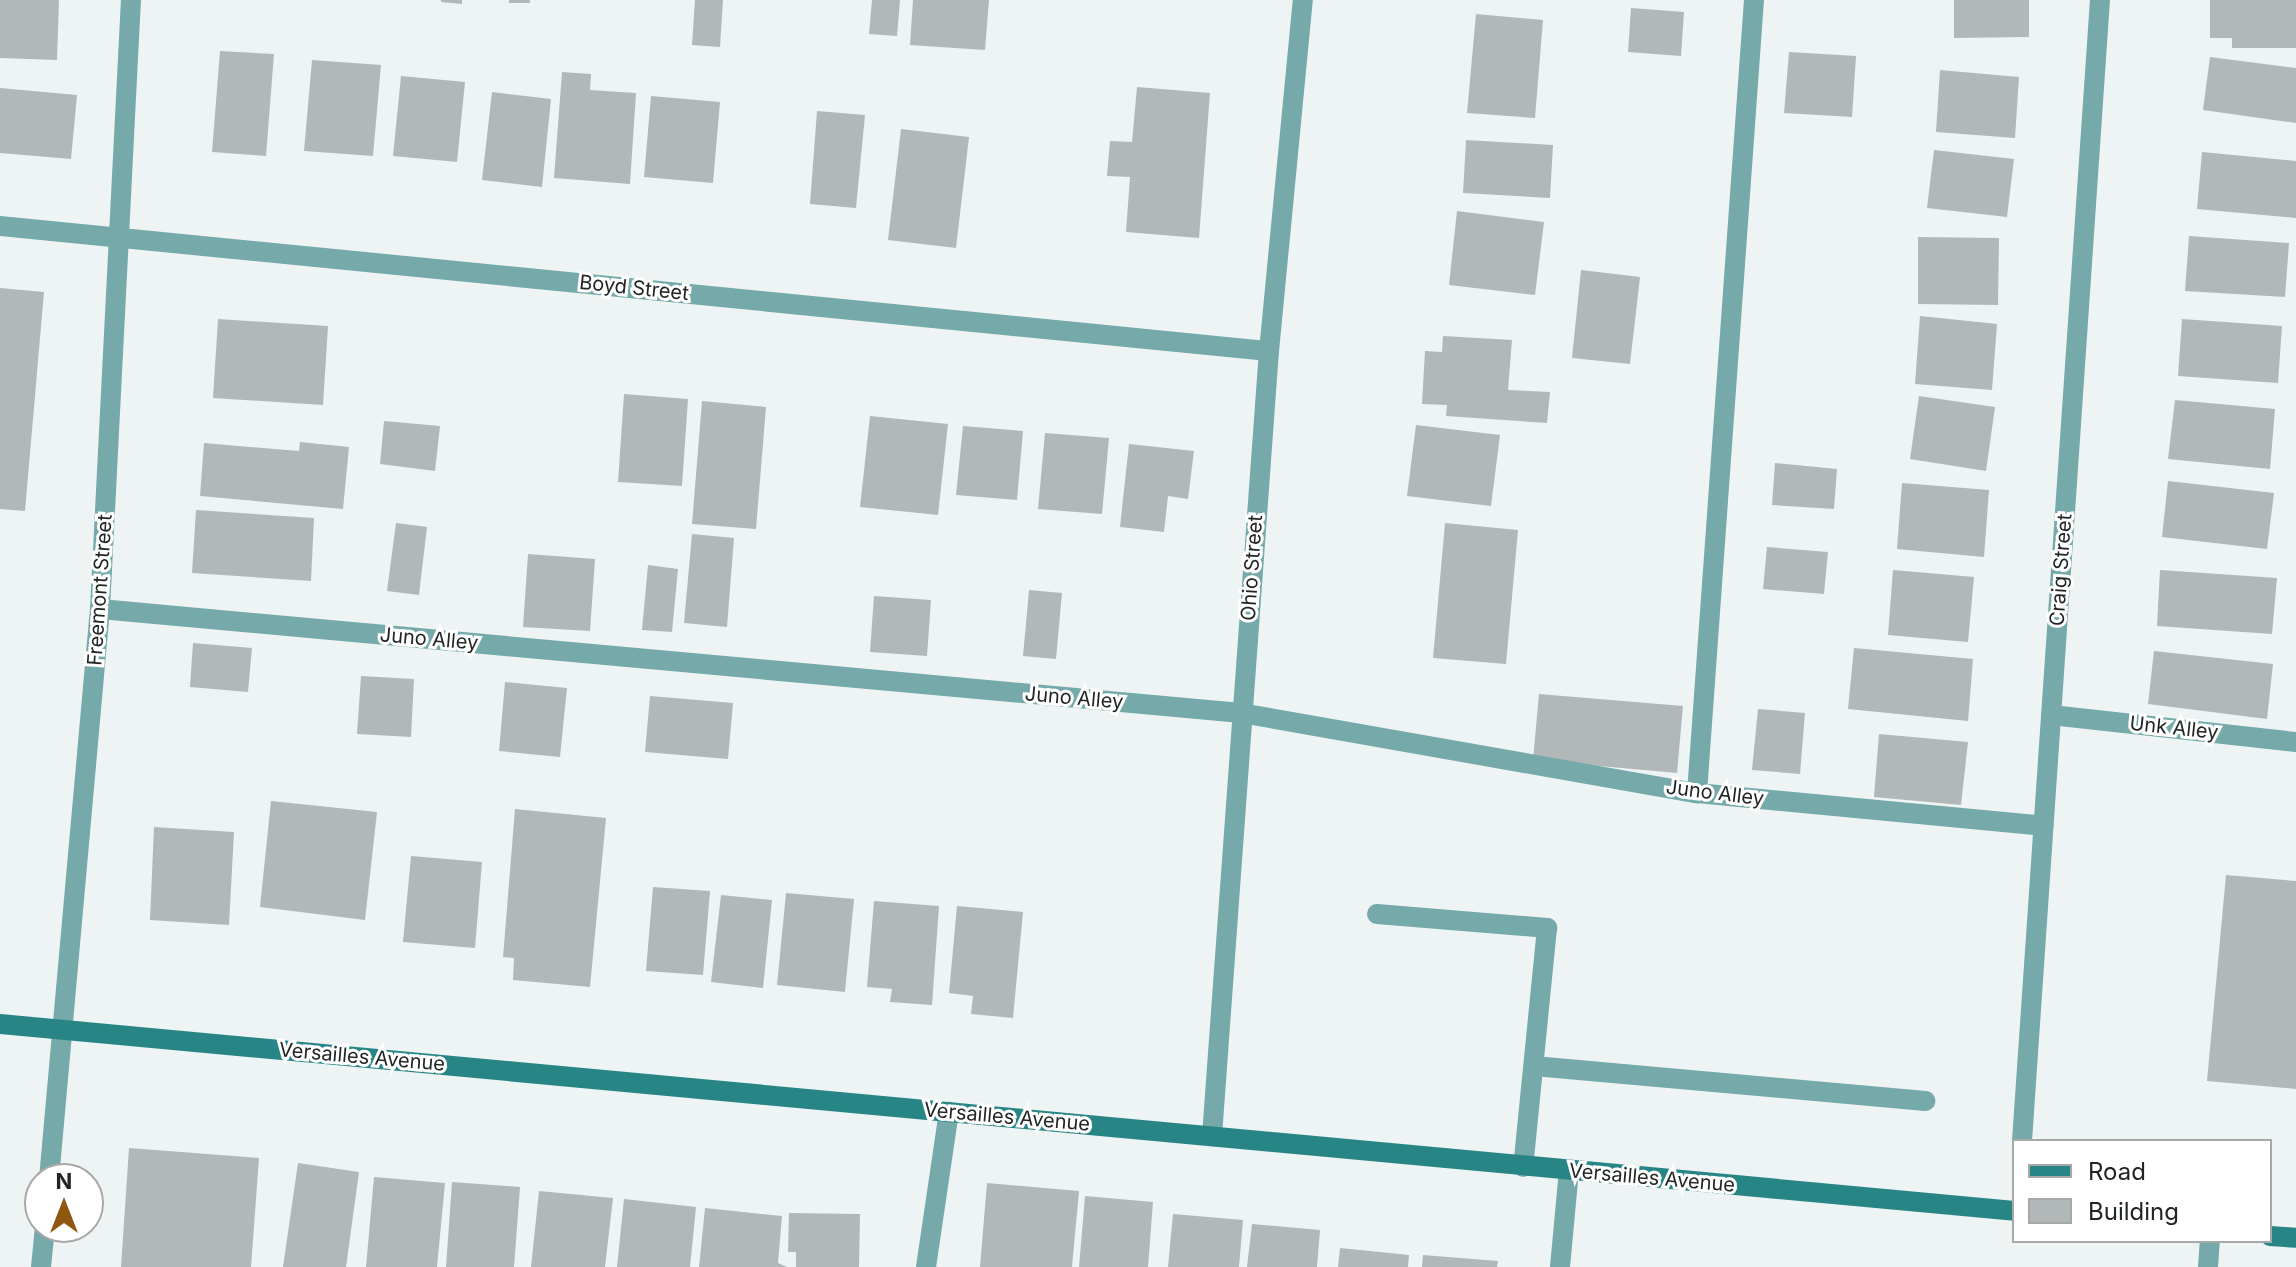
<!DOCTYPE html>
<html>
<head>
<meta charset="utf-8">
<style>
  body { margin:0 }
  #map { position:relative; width:2296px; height:1267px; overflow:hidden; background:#eef4f4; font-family:Inter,sans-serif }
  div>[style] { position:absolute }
  .building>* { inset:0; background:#b2b8b8 }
  .lane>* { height:20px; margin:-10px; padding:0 10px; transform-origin:10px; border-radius:10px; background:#75a9aa }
  .street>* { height:20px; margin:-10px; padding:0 10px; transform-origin:10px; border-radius:10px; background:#75a9aa }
  .secondary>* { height:20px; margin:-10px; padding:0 10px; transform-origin:10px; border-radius:10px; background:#288586 }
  span { translate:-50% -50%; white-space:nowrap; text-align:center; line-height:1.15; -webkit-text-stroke:6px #fff; paint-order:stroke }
  .street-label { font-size:20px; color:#222525 }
  .legend { position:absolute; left:2012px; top:1139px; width:260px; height:104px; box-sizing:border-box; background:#fff; border:2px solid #a7a8a8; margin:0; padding:10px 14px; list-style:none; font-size:24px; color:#222525 }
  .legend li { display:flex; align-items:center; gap:16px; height:40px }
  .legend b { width:40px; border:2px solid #a7a8a8 }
  .north { position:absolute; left:24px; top:1163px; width:80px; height:80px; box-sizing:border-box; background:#fff; border:2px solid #a7a8a8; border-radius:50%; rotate:0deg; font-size:22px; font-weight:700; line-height:32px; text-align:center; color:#222525 }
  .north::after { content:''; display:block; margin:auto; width:28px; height:36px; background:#905711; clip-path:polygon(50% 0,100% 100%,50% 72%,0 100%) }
</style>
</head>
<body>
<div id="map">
  <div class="building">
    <i style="clip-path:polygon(0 0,59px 0,57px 60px,0 58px)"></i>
    <i style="clip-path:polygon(441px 0,462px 0,462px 4px,441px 2px)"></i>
    <i style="clip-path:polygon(509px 0,530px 0,530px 3px,509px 3px)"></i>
    <i style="clip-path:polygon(695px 0,723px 0,720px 47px,692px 45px)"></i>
    <i style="clip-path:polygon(872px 0,900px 0,897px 36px,869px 34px)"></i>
    <i style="clip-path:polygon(913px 0,989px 0,985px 50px,910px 45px)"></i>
    <i style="clip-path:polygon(1954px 0,2029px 0,2029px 37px,1954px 38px)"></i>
    <i style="clip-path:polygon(2210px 0,2296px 0,2296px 48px,2232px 48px,2232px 38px,2210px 38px)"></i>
    <i style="clip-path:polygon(1631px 8px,1684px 12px,1681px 56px,1628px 52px)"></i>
    <i style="clip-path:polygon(1476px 14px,1543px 20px,1535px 118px,1467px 113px)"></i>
    <i style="clip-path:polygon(220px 51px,274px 54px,266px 156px,212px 152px)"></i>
    <i style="clip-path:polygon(1789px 52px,1856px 56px,1852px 117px,1784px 113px)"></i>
    <i style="clip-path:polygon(2210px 57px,2296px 68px,2296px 123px,2203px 110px)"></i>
    <i style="clip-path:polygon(312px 60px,381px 65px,373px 156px,304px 151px)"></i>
    <i style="clip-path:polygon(1940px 70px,2019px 77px,2015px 138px,1936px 132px)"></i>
    <i style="clip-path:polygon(562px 72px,591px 74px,590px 90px,636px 93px,630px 184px,554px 178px)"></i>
    <i style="clip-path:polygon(401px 76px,465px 82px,457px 162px,393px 156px)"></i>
    <i style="clip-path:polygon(1137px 87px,1210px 93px,1199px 238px,1126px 232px,1130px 177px,1107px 176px,1110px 141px,1132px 142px)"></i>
    <i style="clip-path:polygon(0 88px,77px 95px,71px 159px,0 153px)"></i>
    <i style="clip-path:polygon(492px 92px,551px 99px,542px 187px,482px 180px)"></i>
    <i style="clip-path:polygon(651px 96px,720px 102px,713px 183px,644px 177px)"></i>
    <i style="clip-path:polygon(817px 111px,865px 115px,856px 208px,810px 204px)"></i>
    <i style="clip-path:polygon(901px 129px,969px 137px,956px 248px,888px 240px)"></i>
    <i style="clip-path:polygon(1466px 140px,1553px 145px,1550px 198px,1463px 193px)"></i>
    <i style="clip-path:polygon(1934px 150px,2014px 159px,2007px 217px,1927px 208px)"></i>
    <i style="clip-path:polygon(2202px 152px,2296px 161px,2296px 218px,2197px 209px)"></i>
    <i style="clip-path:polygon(1457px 211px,1544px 222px,1535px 295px,1449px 285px)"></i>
    <i style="clip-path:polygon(2189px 236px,2289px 243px,2285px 297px,2185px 291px)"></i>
    <i style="clip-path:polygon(1918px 237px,1999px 238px,1998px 305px,1918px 304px)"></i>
    <i style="clip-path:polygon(1581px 270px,1640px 277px,1630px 364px,1572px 358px)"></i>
    <i style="clip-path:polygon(0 288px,44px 292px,25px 511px,0 509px)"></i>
    <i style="clip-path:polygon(1920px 316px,1997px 324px,1992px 390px,1915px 384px)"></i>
    <i style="clip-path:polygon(218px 319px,328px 326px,323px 405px,213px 398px)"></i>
    <i style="clip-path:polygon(2182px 319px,2282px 326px,2278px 383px,2178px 376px)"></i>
    <i style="clip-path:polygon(1443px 336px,1512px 340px,1508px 390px,1550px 392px,1547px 423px,1446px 416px,1447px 405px,1422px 404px,1425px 351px,1442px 352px)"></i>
    <i style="clip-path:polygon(624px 394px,688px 399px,682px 486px,618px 482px)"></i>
    <i style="clip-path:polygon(1919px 396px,1995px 407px,1986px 471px,1910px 459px)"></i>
    <i style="clip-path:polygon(2175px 400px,2275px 409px,2270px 469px,2168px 459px)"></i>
    <i style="clip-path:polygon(702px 401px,766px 407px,756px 529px,692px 524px)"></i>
    <i style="clip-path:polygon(870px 416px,948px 424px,938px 515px,860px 507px)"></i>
    <i style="clip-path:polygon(384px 421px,440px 426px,435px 471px,380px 464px)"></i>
    <i style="clip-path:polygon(1416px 425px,1500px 435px,1491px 506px,1407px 496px)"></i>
    <i style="clip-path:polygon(963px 426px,1023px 431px,1017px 500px,956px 495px)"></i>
    <i style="clip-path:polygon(1045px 433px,1109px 438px,1102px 514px,1038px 509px)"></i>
    <i style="clip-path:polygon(300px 442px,349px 447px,343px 509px,200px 496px,204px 443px,299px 451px)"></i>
    <i style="clip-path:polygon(1129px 444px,1194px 451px,1188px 499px,1168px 496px,1164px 532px,1120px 527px)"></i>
    <i style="clip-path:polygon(1775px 463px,1837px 469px,1834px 509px,1772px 505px)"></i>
    <i style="clip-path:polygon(2168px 481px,2274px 493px,2267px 549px,2162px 537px)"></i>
    <i style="clip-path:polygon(1902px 483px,1989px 490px,1984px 557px,1897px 549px)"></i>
    <i style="clip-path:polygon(196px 510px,314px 518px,311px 581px,192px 573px)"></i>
    <i style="clip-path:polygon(396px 523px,427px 527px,419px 595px,387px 591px)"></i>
    <i style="clip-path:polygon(1445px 523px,1518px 530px,1506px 664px,1433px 658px)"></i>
    <i style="clip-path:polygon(692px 534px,734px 538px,727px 627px,684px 623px)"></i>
    <i style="clip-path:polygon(1767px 547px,1828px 552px,1824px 594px,1763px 589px)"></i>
    <i style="clip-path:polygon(528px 554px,595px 559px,590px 631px,523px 627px)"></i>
    <i style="clip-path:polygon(648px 565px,678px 569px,672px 632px,642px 630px)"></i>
    <i style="clip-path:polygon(1893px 570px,1974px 577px,1968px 642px,1888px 635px)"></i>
    <i style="clip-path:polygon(2160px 570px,2277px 578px,2272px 634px,2157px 626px)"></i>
    <i style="clip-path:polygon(1029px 590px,1062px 593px,1056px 659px,1023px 656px)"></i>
    <i style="clip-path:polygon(874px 596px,931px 600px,927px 656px,870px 652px)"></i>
    <i style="clip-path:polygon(193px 643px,252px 648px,248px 692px,190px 687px)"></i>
    <i style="clip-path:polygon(1854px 648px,1973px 659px,1968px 721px,1848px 709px)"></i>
    <i style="clip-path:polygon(2154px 651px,2273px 664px,2267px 719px,2148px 704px)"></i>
    <i style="clip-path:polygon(361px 676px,414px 679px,411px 737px,357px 734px)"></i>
    <i style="clip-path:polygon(505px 682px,567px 688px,560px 757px,499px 751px)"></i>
    <i style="clip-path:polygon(1539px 694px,1683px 706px,1677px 773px,1533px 760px)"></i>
    <i style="clip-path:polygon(650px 696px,733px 703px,728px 759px,645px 752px)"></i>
    <i style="clip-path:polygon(1758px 709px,1805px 713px,1800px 774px,1752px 770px)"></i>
    <i style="clip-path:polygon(1879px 734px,1968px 742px,1961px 805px,1874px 797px)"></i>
    <i style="clip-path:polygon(271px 801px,377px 812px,365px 920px,260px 907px)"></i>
    <i style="clip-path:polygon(515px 809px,606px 818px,590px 987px,513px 980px,514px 958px,503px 957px)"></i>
    <i style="clip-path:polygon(154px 827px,234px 832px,229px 925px,150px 920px)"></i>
    <i style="clip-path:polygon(411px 856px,482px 862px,475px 948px,403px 942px)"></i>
    <i style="clip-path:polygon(2226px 875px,2296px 881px,2296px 1089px,2207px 1081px)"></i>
    <i style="clip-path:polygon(653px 887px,710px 891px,703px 975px,646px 971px)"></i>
    <i style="clip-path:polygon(786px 893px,854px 899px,845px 992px,777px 985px)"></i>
    <i style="clip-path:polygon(721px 895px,772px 900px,763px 988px,711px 982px)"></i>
    <i style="clip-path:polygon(874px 901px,939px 906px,932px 1005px,890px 1002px,892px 989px,867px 987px)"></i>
    <i style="clip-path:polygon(957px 906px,1023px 912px,1013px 1018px,971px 1014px,973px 996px,949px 993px)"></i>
    <i style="clip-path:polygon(129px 1148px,259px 1158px,251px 1267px,121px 1267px)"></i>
    <i style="clip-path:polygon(298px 1163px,359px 1172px,346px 1267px,283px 1267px)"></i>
    <i style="clip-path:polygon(374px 1177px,445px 1183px,437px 1267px,366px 1267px)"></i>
    <i style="clip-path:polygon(452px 1182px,520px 1187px,514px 1267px,446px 1267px)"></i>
    <i style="clip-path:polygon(987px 1183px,1079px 1191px,1072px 1267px,980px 1267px)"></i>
    <i style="clip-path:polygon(539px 1191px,613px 1198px,605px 1267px,531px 1267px)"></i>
    <i style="clip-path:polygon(1085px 1196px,1153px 1202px,1148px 1267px,1079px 1267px)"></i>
    <i style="clip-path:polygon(624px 1199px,696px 1207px,690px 1267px,617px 1267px)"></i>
    <i style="clip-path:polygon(705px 1208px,782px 1216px,778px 1263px,787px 1267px,699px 1267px)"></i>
    <i style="clip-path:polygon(789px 1213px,860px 1214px,859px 1267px,796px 1267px,796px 1252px,788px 1252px)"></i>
    <i style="clip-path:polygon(1173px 1214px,1243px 1220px,1239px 1267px,1168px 1267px)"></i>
    <i style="clip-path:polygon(1252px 1224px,1320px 1230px,1317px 1267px,1247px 1267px)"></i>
    <i style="clip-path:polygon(1340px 1248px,1409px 1255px,1408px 1267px,1338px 1267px)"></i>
    <i style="clip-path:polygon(1423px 1255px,1498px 1261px,1497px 1267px,1422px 1267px)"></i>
  </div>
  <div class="lane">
    <i style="left:100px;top:609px;width:1146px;rotate:5.21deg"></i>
    <i style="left:1241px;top:713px;width:463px;rotate:10deg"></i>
    <i style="left:1697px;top:793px;width:348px;rotate:5.4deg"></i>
    <i style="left:2051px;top:715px;width:246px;rotate:6.3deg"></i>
    <i style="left:1697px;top:793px;width:795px;rotate:-85.89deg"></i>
    <i style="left:1377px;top:914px;width:171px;rotate:4.7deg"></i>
    <i style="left:1547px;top:928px;width:240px;rotate:95.7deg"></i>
    <i style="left:1534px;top:1066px;width:393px;rotate:5.1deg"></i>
  </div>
  <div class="street">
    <i style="left:0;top:226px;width:1275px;rotate:5.63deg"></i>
    <i style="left:1212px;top:1136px;width:787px;rotate:-85.85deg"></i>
    <i style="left:1269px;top:351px;width:353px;rotate:-84.5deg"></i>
    <i style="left:2022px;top:1141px;width:1144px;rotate:-86.09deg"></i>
    <i style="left:49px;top:1179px;width:572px;rotate:-84.89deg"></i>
    <i style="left:100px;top:609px;width:610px;rotate:-87.09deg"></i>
    <i style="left:41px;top:1267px;width:40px;rotate:-84.3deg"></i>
    <i style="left:926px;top:1267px;width:157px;rotate:-81.6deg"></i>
    <i style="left:1560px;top:1267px;width:97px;rotate:-84.7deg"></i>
    <i style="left:2208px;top:1267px;width:26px;rotate:-86deg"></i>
  </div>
  <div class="secondary">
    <i style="left:0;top:1024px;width:2023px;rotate:5.3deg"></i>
    <i style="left:2270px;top:1236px;width:26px;rotate:4deg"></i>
  </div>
  <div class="street-label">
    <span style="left:634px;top:288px;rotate:6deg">Boyd Street</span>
    <span style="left:1252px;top:568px;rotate:-86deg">Ohio Street</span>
    <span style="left:2061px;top:570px;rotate:-86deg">Craig Street</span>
    <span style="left:100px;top:590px;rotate:-86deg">Freemont Street</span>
    <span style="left:429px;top:639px;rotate:5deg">Juno Alley</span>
    <span style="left:1074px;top:698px;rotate:5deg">Juno Alley</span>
    <span style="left:2174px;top:728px;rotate:6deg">Unk Alley</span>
    <span style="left:1715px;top:793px;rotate:7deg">Juno Alley</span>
    <span style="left:362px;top:1057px;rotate:5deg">Versailles Avenue</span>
    <span style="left:1007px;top:1117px;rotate:5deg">Versailles Avenue</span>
    <span style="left:1652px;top:1178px;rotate:5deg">Versailles Avenue</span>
  </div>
  <ul class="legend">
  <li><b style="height:10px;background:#288586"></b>Road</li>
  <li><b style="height:22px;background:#b2b8b8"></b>Building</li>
  </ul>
  <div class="north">N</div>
</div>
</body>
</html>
